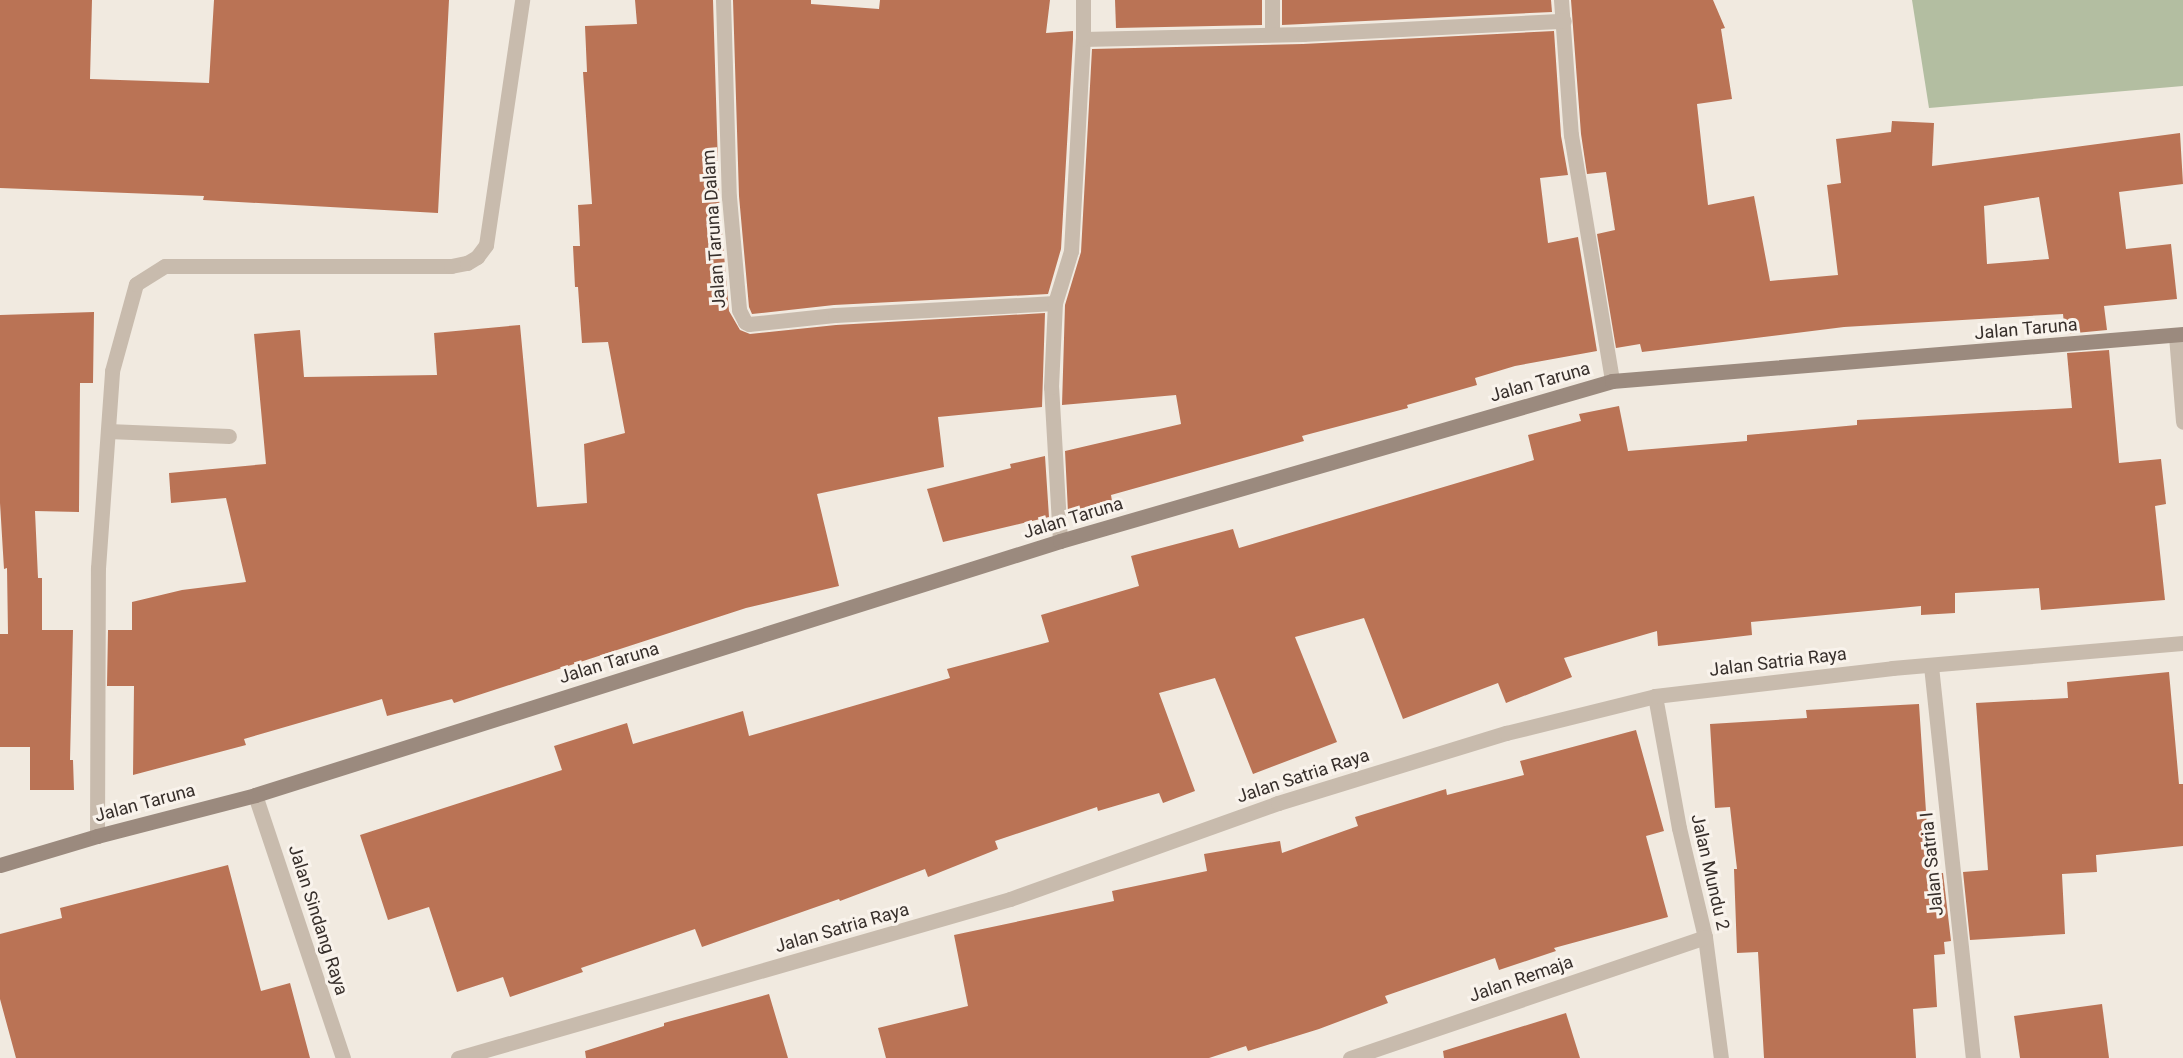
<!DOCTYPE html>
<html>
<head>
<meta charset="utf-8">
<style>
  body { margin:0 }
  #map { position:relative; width:2183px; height:1058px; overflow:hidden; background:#f1eae0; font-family:Roboto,sans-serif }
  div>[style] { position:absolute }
  .green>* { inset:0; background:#b3bea1 }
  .building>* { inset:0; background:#ba7355 }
  .lane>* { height:15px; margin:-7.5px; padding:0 7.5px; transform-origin:7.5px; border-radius:7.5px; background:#c8bbad }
  .street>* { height:15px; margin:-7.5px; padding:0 7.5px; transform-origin:7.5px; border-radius:7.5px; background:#c8bbad }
  .secondary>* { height:15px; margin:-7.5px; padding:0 7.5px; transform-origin:7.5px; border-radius:7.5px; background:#9b8a7e }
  span { translate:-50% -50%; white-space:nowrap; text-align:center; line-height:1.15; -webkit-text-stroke:6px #f9f3ec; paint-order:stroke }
  .street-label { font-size:18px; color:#372f2b }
</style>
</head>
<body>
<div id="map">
  <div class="green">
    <i style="clip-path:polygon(1912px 0,2183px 0,2183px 86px,1929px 108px)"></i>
  </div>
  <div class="building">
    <i style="clip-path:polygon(0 0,92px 0,90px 79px,209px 83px,214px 0,449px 0,438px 213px,203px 200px,204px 196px,0 188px)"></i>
    <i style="clip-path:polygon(635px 0,713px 0,719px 198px,729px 311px,740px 330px,750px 334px,836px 325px,1045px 313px,1042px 407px,938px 417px,944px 467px,817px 494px,839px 586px,746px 608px,454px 703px,452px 699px,387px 716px,382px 699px,244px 739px,246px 745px,133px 775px,134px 686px,107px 686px,108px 630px,132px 630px,132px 602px,182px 590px,246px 582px,226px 498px,171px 503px,169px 473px,266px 464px,254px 334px,300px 330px,304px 377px,437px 375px,434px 333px,520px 325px,537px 507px,587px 503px,584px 444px,625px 433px,608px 342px,582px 343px,578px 287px,575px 287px,573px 246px,580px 246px,578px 205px,592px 204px,583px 72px,587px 72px,585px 26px,637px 24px)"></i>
    <i style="clip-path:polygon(733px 0,811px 0,811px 4px,879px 9px,880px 0,1050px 0,1046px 33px,1073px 31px,1073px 39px,1061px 249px,1048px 294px,834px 305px,752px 314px,749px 307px,739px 196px)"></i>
    <i style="clip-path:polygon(1115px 0,1262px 0,1262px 25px,1116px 28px)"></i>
    <i style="clip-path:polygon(1282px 0,1551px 0,1552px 12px,1282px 25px)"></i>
    <i style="clip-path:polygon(evenodd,1571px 0,1713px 0,1725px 28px,1721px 29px,1732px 99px,1697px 104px,1708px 205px,1754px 196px,1770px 281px,1838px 275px,1827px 185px,1841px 183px,1836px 139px,1891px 132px,1892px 121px,1934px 123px,1932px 166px,2180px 133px,2183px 184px,2119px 192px,2126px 249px,2171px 244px,2177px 299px,2104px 306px,2107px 330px,2065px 334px,2063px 314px,1844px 327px,1642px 352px,1640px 344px,1616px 348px,1597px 234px,1615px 230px,1606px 172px,1587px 174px,1581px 134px,1571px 0,2039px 197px,2049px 259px,1987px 264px,1984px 206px,2039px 197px)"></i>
    <i style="clip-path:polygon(1554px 31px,1561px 136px,1568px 175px,1540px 178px,1548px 243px,1578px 237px,1597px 351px,1515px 366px,1475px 378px,1477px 385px,1407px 405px,1408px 408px,1302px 436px,1304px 441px,1111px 495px,1112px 501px,1068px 512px,1065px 451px,1181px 424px,1176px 395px,1062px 405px,1065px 305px,1081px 252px,1092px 49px,1303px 44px)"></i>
    <i style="clip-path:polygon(94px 312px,93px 383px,80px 383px,79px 512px,35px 511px,38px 578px,42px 578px,42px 630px,73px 630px,70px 760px,73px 760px,74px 790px,30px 790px,30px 747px,0 747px,0 634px,8px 634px,7px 568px,4px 569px,0 503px,0 315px)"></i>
    <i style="clip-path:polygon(2109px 350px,2119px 463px,2161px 459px,2166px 504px,2155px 506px,2165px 600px,2041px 610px,2039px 588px,1955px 593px,1955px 613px,1921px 615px,1921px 606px,1751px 622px,1752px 635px,1658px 646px,1657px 631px,1564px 658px,1572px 677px,1506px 703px,1498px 683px,1403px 719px,1364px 618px,1295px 637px,1337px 742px,1253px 774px,1215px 678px,1159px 693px,1195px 791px,1163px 803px,1159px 793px,1098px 811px,1097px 807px,995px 841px,998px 849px,928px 877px,925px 869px,840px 901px,839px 899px,702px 947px,695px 929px,581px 968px,583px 972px,510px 997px,503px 977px,457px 992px,429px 907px,388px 920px,360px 835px,562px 770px,554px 746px,627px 723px,633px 744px,743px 711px,749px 736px,950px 678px,947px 669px,1049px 642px,1041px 615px,1139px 586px,1131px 556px,1233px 529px,1239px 548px,1534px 460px,1528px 435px,1581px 421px,1579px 414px,1619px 406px,1628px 451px,1747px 441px,1747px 435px,1857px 425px,1857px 420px,2072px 408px,2067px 353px)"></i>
    <i style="clip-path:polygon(1045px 456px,1049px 517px,943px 542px,927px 489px,1011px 468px,1010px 464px)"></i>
    <i style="clip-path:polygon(2169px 672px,2179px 784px,2183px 784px,2183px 846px,2096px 855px,2097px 872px,2062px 874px,2065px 934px,1970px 940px,1963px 872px,1988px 870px,1976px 703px,2068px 698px,2067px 682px)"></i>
    <i style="clip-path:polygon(1919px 704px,1930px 873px,1943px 873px,1951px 941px,1944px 942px,1945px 954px,1934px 955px,1937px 1007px,1913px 1009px,1916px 1058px,1764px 1058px,1758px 952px,1737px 953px,1734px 869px,1737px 869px,1730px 807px,1715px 808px,1710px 724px,1807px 718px,1806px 710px)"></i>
    <i style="clip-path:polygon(1636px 730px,1664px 831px,1646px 836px,1668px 917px,1554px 948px,1556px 951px,1499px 970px,1495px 958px,1385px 996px,1388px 1003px,1319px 1029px,1248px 1051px,1246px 1046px,1209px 1058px,886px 1058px,878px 1028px,968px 1006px,954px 935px,1114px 901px,1112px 891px,1207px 871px,1204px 854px,1280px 841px,1282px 853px,1358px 826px,1355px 817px,1446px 789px,1447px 795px,1524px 775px,1520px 761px)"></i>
    <i style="clip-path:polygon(228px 865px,261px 991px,290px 983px,310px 1058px,16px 1058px,0 999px,0 934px,62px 918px,60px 908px)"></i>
    <i style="clip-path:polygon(769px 994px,788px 1058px,586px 1058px,585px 1051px,664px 1026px,664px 1023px)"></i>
    <i style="clip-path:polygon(2102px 1004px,2109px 1058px,2020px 1058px,2014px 1016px)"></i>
    <i style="clip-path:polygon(1566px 1013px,1580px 1058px,1444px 1058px,1443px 1051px)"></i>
  </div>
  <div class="lane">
    <i style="left:108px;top:431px;width:121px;rotate:2.4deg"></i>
    <i style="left:97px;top:836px;width:268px;rotate:-89.8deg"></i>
    <i style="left:98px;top:568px;width:197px;rotate:-85.9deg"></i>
    <i style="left:112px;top:371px;width:90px;rotate:-74.6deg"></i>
    <i style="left:136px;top:284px;width:34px;rotate:-32deg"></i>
    <i style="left:165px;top:266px;width:286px"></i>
    <i style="left:451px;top:266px;width:16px;rotate:-11deg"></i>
    <i style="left:467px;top:263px;width:12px;rotate:-31deg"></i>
    <i style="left:477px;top:257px;width:15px;rotate:-53deg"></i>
    <i style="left:486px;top:245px;width:248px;rotate:-81.6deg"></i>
  </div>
  <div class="street">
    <i style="left:723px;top:0;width:197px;rotate:88.3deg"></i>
    <i style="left:729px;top:197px;width:113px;rotate:84.9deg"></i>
    <i style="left:739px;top:310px;width:13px;rotate:63deg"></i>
    <i style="left:745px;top:322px;width:4px;rotate:27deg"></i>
    <i style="left:749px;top:324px;width:86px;rotate:-6deg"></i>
    <i style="left:835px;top:315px;width:220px;rotate:-3.1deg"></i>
    <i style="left:1272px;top:0;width:33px;rotate:90deg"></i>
    <i style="left:1561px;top:0;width:135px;rotate:85.8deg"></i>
    <i style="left:1571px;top:135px;width:249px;rotate:80.5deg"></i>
    <i style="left:1083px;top:39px;width:220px;rotate:-1.3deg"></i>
    <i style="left:1303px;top:34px;width:261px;rotate:-2.9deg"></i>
    <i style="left:2176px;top:336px;width:86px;rotate:85.3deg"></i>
    <i style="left:1060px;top:541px;width:154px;rotate:-93.3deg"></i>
    <i style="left:1051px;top:387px;width:84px;rotate:-87.3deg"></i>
    <i style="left:1055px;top:303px;width:54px;rotate:-72.9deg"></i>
    <i style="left:1071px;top:251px;width:212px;rotate:-86.8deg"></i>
    <i style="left:1083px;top:39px;width:39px;rotate:-90deg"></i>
    <i style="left:1931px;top:666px;width:394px;rotate:83.9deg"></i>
    <i style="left:1655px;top:696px;width:134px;rotate:79.7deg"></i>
    <i style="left:1679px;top:828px;width:112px;rotate:76.6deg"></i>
    <i style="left:1705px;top:937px;width:122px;rotate:82.5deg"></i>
    <i style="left:255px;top:795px;width:277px;rotate:71.5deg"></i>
    <i style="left:458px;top:1058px;width:574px;rotate:-16.07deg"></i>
    <i style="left:1010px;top:899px;width:285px;rotate:-19.7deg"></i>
    <i style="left:1278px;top:803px;width:239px;rotate:-17.1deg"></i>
    <i style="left:1506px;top:733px;width:154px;rotate:-13.9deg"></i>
    <i style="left:1655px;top:696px;width:239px;rotate:-6.7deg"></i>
    <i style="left:1892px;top:668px;width:292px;rotate:-4.9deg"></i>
    <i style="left:1350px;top:1058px;width:375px;rotate:-18.8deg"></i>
  </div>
  <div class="secondary">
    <i style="left:0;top:865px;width:101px;rotate:-16.6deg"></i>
    <i style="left:97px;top:836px;width:163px;rotate:-14.5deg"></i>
    <i style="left:255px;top:795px;width:844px;rotate:-17.51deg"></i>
    <i style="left:1060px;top:541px;width:575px;rotate:-16.16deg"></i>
    <i style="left:1612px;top:381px;width:573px;rotate:-4.71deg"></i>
  </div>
  <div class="street-label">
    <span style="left:714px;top:229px;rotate:-94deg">Jalan Taruna Dalam</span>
    <span style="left:2026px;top:329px;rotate:-5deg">Jalan Taruna</span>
    <span style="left:1540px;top:382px;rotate:-16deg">Jalan Taruna</span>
    <span style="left:1073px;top:518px;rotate:-17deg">Jalan Taruna</span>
    <span style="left:1778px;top:662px;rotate:-7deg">Jalan Satria Raya</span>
    <span style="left:609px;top:663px;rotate:-17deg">Jalan Taruna</span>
    <span style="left:1303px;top:776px;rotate:-18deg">Jalan Satria Raya</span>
    <span style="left:145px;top:803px;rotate:-15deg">Jalan Taruna</span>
    <span style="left:1932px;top:864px;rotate:-96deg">Jalan Satria I</span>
    <span style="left:1710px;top:872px;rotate:77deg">Jalan Mundu 2</span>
    <span style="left:318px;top:920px;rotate:72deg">Jalan Sindang Raya</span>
    <span style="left:842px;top:928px;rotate:-16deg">Jalan Satria Raya</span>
    <span style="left:1521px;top:979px;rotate:-19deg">Jalan Remaja</span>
  </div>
</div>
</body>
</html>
